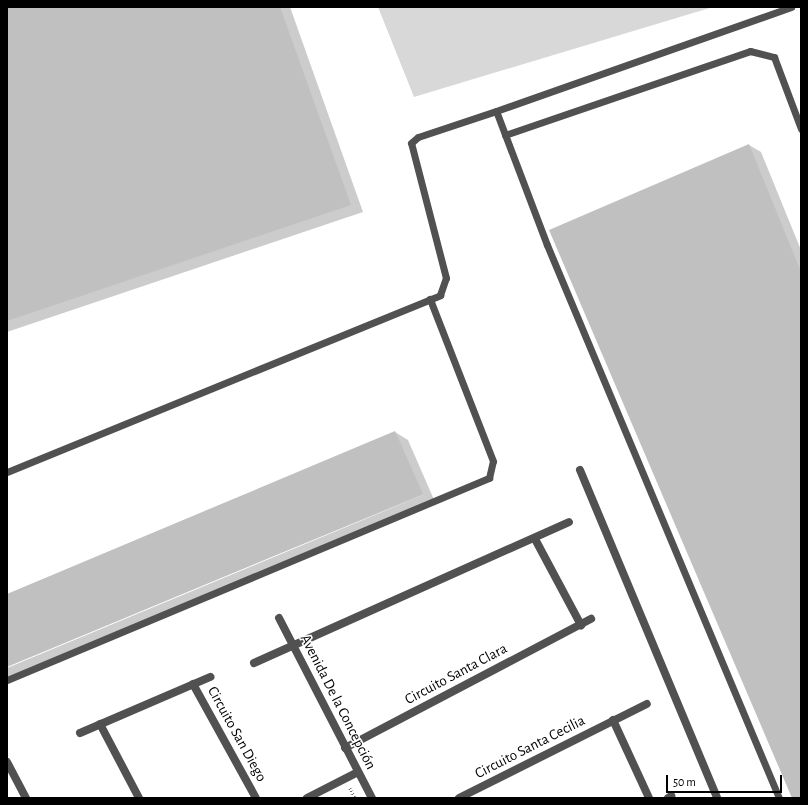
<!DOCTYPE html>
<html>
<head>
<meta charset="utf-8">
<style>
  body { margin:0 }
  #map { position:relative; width:808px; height:805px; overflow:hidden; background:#fff; font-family:"Alegreya Sans",sans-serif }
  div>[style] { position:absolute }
  .green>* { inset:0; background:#d8d8d8 }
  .shadow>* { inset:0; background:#0003 }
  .building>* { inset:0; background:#c0c0c0 }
  .path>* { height:2.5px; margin-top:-1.25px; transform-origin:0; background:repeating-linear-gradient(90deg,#737373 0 1px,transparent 0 3px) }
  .service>* { height:7px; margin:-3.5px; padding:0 3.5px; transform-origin:3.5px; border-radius:3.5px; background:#515151 }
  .minor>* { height:8px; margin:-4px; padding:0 4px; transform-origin:4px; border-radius:4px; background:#515151 }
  span { translate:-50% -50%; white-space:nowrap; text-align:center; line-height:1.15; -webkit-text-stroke:3px #fff; paint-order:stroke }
  .street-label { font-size:15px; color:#000 }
  .frame { position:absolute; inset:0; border:8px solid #000; pointer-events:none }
  .scale { position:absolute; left:666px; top:775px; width:116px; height:18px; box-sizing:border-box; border:2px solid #000; border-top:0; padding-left:5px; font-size:12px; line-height:14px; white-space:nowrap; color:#000; -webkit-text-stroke:3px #fff; paint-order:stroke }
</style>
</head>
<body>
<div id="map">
  <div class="green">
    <i style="clip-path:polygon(378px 7px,713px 7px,414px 97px)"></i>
  </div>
  <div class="shadow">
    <i style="clip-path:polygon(7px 7px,290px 7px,363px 212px,7px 332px)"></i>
    <i style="clip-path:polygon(749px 145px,761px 152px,801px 250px,801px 798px,793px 798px)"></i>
    <i style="clip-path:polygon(395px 432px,408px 440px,435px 502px,7px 679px,7px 668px,428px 493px,7px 665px,7px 595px)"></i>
  </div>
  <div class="building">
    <i style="clip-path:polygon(7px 7px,280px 7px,351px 205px,7px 321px)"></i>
    <i style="clip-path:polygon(749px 144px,801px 272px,801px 798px,792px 798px,549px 230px)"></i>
    <i style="clip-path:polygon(395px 431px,423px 494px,7px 667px,7px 594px)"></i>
  </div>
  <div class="path">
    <i style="left:350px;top:788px;width:11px;rotate:63deg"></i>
  </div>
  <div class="service">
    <i style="left:505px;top:135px;width:259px;rotate:-18.9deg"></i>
    <i style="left:750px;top:51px;width:25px;rotate:14deg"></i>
    <i style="left:774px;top:57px;width:77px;rotate:69.4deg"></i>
    <i style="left:7px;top:472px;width:468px;rotate:-22.2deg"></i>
    <i style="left:440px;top:295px;width:18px;rotate:-71deg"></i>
    <i style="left:446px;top:278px;width:139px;rotate:-104.5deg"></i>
    <i style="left:411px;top:143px;width:9px;rotate:-41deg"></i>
    <i style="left:418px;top:137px;width:82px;rotate:-18.4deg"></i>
    <i style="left:7px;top:680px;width:523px;rotate:-22.74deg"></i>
    <i style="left:489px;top:478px;width:17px;rotate:-77deg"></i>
    <i style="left:493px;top:461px;width:174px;rotate:-111.3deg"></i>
    <i style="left:779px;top:798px;width:600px;rotate:-112.76deg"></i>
    <i style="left:547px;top:245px;width:143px;rotate:-110.8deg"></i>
    <i style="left:496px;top:111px;width:313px;rotate:-19.4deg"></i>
  </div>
  <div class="minor">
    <i style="left:580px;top:470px;width:355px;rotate:67.3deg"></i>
    <i style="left:535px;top:539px;width:98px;rotate:61.9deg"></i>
    <i style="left:279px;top:618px;width:203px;rotate:62.7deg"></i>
    <i style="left:254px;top:663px;width:345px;rotate:-24.1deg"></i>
    <i style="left:193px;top:684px;width:130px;rotate:61.1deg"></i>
    <i style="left:613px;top:720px;width:86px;rotate:65.2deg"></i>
    <i style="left:100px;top:724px;width:84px;rotate:62.2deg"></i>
    <i style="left:80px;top:733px;width:142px;rotate:-23.3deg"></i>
    <i style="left:345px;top:748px;width:278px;rotate:-27.7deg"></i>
    <i style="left:7px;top:762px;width:41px;rotate:62.2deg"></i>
    <i style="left:307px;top:798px;width:57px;rotate:-27deg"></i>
    <i style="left:459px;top:798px;width:210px;rotate:-26.6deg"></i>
    <i style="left:668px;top:798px;width:4px;rotate:-34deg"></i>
  </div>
  <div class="street-label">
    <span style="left:456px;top:674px;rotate:-28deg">Circuito Santa Clara</span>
    <span style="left:338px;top:702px;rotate:63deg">Avenida De la Concepción</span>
    <span style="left:237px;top:734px;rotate:61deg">Circuito San Diego</span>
    <span style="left:530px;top:747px;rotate:-27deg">Circuito Santa Cecilia</span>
  </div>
  <div class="frame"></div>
  <div class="scale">50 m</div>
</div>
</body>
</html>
